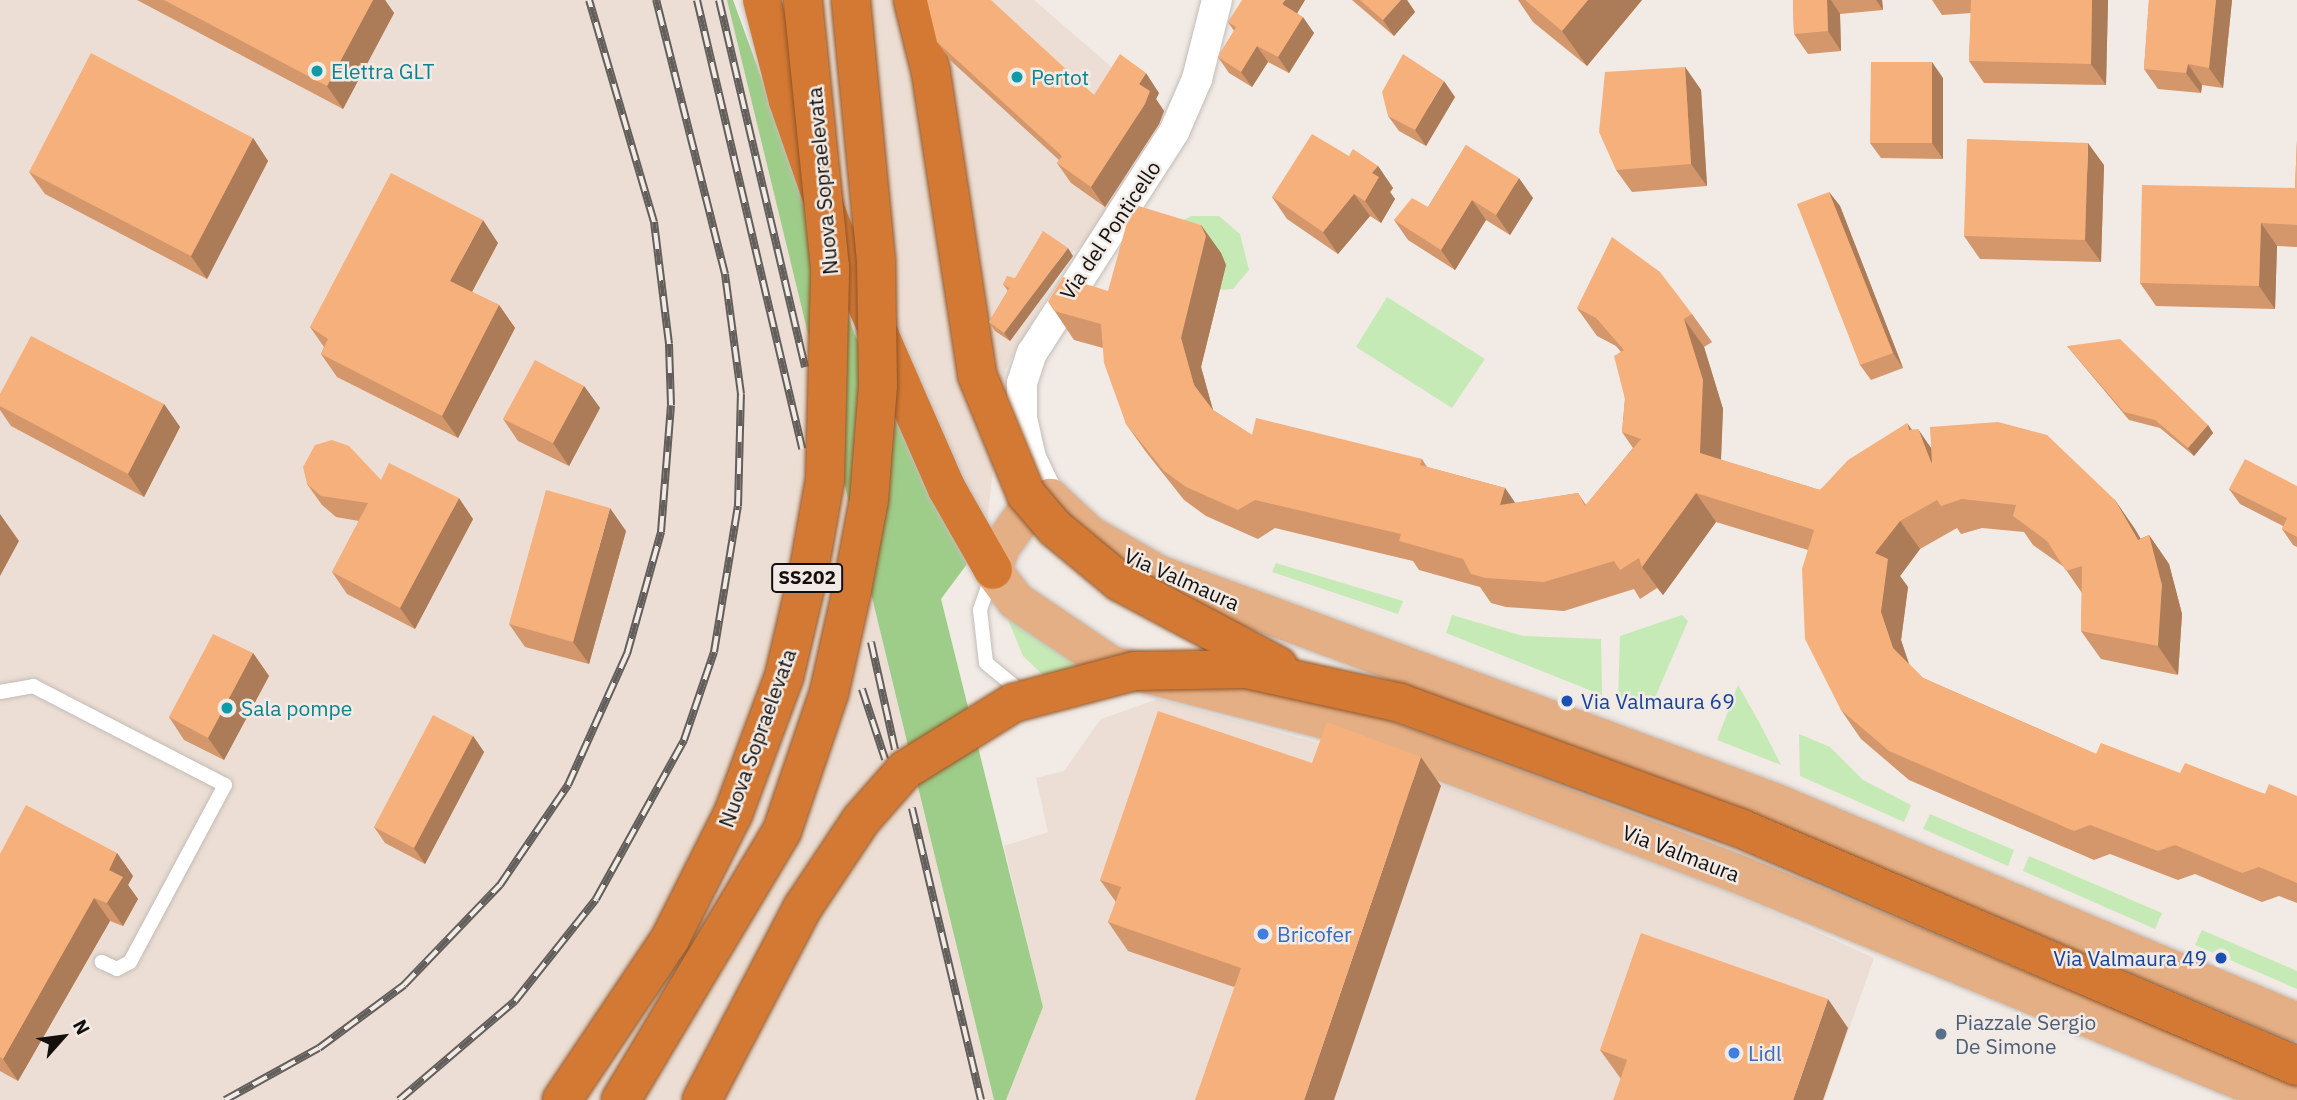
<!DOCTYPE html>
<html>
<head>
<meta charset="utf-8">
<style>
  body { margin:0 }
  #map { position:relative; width:2297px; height:1100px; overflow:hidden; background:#f1eae5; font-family:"IBM Plex Sans",sans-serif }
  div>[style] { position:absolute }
  .built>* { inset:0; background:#ecded4 }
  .green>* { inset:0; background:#c6eab6 }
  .forest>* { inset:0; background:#9ecd89 }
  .roads { filter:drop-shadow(0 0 2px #c3bcb7) drop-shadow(0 0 2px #c3bcb7) }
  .lane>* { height:14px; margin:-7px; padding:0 7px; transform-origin:7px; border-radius:7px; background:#fff }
  .street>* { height:30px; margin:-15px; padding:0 15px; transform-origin:15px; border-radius:15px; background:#fff }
  .primary>* { height:38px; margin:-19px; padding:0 19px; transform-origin:19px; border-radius:19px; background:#e5af85 }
  .highway>* { height:38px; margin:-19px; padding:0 19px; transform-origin:19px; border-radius:19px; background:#d37934 }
  .rail>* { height:8px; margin-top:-4px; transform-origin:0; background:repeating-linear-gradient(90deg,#f1eae5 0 16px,#625e5b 0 32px); box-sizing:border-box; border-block:2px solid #625e5b }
  .bridges { filter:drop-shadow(0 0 2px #8f5426) drop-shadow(0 0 2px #8f5426) }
  .highway-bridge>* { height:38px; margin:-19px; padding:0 19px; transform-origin:19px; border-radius:19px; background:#d37934 }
  .wall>* { inset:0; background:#d3976b }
  .shaded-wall>* { inset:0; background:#ac7b57 }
  .building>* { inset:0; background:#f5b07c }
  .dots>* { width:19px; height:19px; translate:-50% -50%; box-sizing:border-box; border:4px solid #f1eae5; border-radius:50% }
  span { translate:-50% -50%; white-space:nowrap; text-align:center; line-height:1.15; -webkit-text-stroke:5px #f1eae5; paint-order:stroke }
  .shield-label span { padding:2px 5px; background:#f1eae5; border:2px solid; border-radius:5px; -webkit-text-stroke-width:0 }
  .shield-label { font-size:19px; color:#120f0d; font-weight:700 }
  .culture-label { font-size:21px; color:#0d838f }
  .left { translate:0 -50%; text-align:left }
  .street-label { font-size:21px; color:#120f0d }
  .transit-label { font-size:21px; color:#164399 }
  .right { translate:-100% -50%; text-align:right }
  .shop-label { font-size:21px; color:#366cbe }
  .service-label { font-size:21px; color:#4e5e75 }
  .north { position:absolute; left:28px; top:1002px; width:70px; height:70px; -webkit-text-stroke:5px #f1eae5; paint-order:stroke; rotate:62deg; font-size:19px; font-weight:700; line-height:28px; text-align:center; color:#120f0d }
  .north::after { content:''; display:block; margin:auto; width:24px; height:32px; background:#120f0d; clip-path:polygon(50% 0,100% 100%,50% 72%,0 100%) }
</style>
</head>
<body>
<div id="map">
  <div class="built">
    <i style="clip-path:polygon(0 0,727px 0,994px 1100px,0 1100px)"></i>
    <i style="clip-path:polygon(784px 0,1034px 0,1153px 103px,1140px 155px,1123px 175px,1129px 187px,1086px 243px,1070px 254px,1005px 370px,986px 529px,891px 324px,841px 198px,802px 82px)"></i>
    <i style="clip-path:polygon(1158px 699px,1347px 751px,1692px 875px,1874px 958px,1824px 1100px,1006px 1100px,1043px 1007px,1004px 846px,1048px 832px,1036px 778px,1064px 771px,1101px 719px)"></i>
  </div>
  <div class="green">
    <i style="clip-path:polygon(1191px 216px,1219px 216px,1240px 234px,1249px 270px,1233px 289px,1219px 290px,1174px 225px)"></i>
    <i style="clip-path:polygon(1387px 297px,1485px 359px,1452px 408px,1356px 347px)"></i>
    <i style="clip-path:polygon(1276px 563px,1403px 601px,1398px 614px,1272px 572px)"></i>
    <i style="clip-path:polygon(1452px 615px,1523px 636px,1601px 639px,1602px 695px,1446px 633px)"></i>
    <i style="clip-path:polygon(1682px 615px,1688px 621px,1650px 709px,1618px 700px,1620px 636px)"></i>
    <i style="clip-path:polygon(1007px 617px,1110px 680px,1045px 677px,1023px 656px)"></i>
    <i style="clip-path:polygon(1738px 685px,1759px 722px,1781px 765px,1717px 740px)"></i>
    <i style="clip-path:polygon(1799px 734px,1830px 747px,1863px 780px,1911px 805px,1904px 822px,1800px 776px)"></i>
    <i style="clip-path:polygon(1930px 814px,2014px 850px,2008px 866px,1923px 829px)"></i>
    <i style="clip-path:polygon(2029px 856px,2162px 913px,2155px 929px,2023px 871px)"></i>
    <i style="clip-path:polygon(2202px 930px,2297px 971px,2297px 989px,2195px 945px)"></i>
  </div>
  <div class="forest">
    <i style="clip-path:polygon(727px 0,733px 0,855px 335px,967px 564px,941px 599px,1043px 1007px,1006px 1100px,994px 1100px)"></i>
  </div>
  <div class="roads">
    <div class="lane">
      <i style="left:992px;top:575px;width:37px;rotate:109deg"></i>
      <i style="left:980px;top:610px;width:53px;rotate:83.5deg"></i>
      <i style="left:986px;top:663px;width:50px;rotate:39.4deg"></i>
      <i style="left:0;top:692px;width:34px;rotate:-10deg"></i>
      <i style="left:33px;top:686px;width:216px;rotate:27.3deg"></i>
      <i style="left:225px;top:785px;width:201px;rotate:118.2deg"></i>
      <i style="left:130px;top:962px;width:15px;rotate:152deg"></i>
      <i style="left:117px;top:969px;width:17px;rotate:-155deg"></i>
    </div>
    <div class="street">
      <i style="left:1050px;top:498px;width:44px;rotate:-115.4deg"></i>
      <i style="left:1031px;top:458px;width:41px;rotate:-102.7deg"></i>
      <i style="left:1022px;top:418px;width:35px;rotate:-90deg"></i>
      <i style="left:1022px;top:383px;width:32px;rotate:-72deg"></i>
      <i style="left:1032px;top:353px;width:263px;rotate:-57.3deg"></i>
      <i style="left:1174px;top:132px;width:58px;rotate:-66.5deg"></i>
      <i style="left:1197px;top:79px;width:81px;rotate:-75.8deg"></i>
    </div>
    <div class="primary">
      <i style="left:2287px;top:1100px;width:594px;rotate:-157.63deg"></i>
      <i style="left:1738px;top:874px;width:416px;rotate:-159.2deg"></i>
      <i style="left:1349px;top:726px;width:246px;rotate:-165.6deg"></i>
      <i style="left:1111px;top:665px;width:115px;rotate:-146deg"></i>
      <i style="left:1016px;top:601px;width:39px;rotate:-127deg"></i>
      <i style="left:993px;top:570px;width:24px;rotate:-71deg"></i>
      <i style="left:1001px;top:547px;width:47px;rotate:-54.6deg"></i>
      <i style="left:1028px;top:509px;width:25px;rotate:-27deg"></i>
      <i style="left:1050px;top:498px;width:54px;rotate:42.8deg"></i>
      <i style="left:1090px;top:535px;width:78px;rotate:29.8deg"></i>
      <i style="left:1158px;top:574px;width:657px;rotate:20.31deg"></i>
      <i style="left:1774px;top:802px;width:567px;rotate:22.81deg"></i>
    </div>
    <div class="highway">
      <i style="left:762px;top:0;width:104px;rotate:75.6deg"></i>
      <i style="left:788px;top:101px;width:125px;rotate:70.8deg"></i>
      <i style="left:829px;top:219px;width:295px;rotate:66.4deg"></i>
      <i style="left:947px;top:489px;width:93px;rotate:60.4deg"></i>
    </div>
  </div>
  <div class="rail">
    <i style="left:697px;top:0;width:461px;rotate:76.8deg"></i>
    <i style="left:719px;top:0;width:377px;rotate:76.8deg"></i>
    <i style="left:871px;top:642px;width:110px;rotate:77.4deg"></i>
    <i style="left:862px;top:689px;width:74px;rotate:71.8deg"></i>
    <i style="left:912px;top:808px;width:300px;rotate:76.7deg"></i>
    <i style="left:225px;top:1100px;width:107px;rotate:-29deg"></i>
    <i style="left:319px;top:1048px;width:106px;rotate:-36.5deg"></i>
    <i style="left:404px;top:985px;width:139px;rotate:-46.2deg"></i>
    <i style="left:500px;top:885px;width:121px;rotate:-55.8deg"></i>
    <i style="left:568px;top:785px;width:144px;rotate:-65.8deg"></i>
    <i style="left:627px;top:654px;width:127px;rotate:-74.4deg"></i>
    <i style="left:661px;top:532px;width:127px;rotate:-85.5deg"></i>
    <i style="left:671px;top:405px;width:61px;rotate:-91.9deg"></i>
    <i style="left:669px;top:344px;width:123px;rotate:-97deg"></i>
    <i style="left:654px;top:222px;width:231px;rotate:-106.3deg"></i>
    <i style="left:399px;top:1100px;width:153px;rotate:-40.5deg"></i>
    <i style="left:515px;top:1001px;width:130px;rotate:-51.5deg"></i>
    <i style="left:596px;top:899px;width:182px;rotate:-61deg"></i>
    <i style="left:684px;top:740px;width:93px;rotate:-71.2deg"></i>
    <i style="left:714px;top:652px;width:148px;rotate:-80.7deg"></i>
    <i style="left:738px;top:506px;width:112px;rotate:-88.5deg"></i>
    <i style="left:741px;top:394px;width:121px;rotate:-97.6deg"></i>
    <i style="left:725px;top:274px;width:283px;rotate:-104.1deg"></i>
  </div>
  <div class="bridges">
    <div class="highway-bridge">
      <i style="left:913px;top:0;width:75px;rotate:76.1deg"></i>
      <i style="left:931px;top:73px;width:305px;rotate:81.3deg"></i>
      <i style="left:977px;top:375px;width:129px;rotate:67.6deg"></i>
      <i style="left:1026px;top:494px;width:45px;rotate:49.5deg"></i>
      <i style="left:1055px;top:528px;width:85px;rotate:39.7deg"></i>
      <i style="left:1120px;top:582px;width:179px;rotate:28deg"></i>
      <i style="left:562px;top:1100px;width:194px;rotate:-56.1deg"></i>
      <i style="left:670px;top:939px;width:140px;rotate:-63.3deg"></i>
      <i style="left:733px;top:814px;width:146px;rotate:-69.6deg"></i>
      <i style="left:784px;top:677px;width:105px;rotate:-76.8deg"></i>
      <i style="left:808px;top:575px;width:97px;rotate:-79.9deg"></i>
      <i style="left:825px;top:480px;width:212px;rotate:-88.6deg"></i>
      <i style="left:830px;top:268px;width:269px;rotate:-95.8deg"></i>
      <i style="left:621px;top:1100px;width:313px;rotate:-59.1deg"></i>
      <i style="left:782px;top:831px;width:146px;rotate:-71.2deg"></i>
      <i style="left:829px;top:693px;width:106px;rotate:-77.4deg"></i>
      <i style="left:852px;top:590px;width:92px;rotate:-79.3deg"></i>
      <i style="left:869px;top:500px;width:114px;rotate:-85.5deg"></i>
      <i style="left:878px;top:386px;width:125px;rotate:-90.9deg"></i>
      <i style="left:876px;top:261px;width:262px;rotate:-95.5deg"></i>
      <i style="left:702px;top:1100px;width:218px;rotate:-62.4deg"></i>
      <i style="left:803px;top:907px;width:105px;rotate:-56.3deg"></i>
      <i style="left:861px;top:820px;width:67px;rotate:-48.7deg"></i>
      <i style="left:905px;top:770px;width:127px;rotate:-31.8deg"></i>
      <i style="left:1013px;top:703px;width:125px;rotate:-14.8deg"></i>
      <i style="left:1134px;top:671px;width:112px;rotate:-1deg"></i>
      <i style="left:1246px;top:669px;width:158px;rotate:12.4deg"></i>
      <i style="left:1400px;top:703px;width:362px;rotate:20.2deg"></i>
      <i style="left:1740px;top:828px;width:606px;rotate:23.14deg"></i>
    </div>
  </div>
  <div class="wall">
    <i style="clip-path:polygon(137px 0,385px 0,394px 13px,343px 109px)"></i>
    <i style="clip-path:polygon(1305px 0,1297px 13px,1314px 33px,1289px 73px,1268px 62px,1252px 87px,1229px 73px,1218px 57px,1234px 31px,1228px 22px)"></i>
    <i style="clip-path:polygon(1352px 0,1407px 0,1415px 12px,1394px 36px)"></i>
    <i style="clip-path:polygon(1518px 0,1642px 0,1587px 66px,1533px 22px)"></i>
    <i style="clip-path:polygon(1793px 0,1882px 0,1883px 10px,1840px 14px,1841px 51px,1808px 54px,1794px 34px)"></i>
    <i style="clip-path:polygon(1932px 0,2108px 0,2106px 85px,1984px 83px,1969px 61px,1971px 13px,1942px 15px)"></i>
    <i style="clip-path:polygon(2149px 0,2232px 0,2223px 88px,2202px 85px,2201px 93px,2158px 89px,2144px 69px)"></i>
    <i style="clip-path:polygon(937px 42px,1094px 95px,1159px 93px,1156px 99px,1164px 111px,1159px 124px,1105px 207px,1071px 183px,1057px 163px,1059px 160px,951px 61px)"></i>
    <i style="clip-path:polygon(1685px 67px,1701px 90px,1707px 186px,1632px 192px,1616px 170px)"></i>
    <i style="clip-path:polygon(1943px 78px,1943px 159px,1881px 158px,1870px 143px)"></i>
    <i style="clip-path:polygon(1455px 97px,1426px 146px,1399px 131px,1388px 116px)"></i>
    <i style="clip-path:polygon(253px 138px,268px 161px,207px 279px,45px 194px,29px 172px)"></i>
    <i style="clip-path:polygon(2297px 140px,2297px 247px,2277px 246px,2275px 309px,2156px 306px,2140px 283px,2295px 188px)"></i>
    <i style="clip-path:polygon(1466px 145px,1533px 198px,1510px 235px,1486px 220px,1455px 270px,1408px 240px,1394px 220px,1428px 207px)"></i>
    <i style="clip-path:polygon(1349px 156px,1378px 166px,1393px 188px,1390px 192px,1395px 199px,1381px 223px,1370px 216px,1338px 254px,1287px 219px,1272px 197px)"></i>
    <i style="clip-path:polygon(2104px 165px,2101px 262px,1980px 259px,1964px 236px)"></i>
    <i style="clip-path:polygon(1829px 192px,1840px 206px,1903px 368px,1871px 380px,1860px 365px)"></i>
    <i style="clip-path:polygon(1201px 225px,1221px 253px,1226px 265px,1201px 367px,1213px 410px,1252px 435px,1422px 459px,1427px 467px,1505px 488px,1515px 503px,1578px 493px,1586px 505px,1633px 448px,1622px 432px,1625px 399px,1621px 352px,1616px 346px,1597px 336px,1577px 308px,1692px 314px,1712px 342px,1704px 347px,1723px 409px,1721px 460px,1820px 490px,1912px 430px,1931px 448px,2115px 500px,2140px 539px,2149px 535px,2169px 564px,2182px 614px,2178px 675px,2101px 659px,2081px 631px,2082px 593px,2064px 567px,2033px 545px,2024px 532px,1982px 528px,1961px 534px,1957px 528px,1920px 549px,1900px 576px,1908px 587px,1901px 640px,1909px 664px,1923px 678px,2096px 754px,2265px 794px,2297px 796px,2297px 903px,2279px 896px,2262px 902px,2195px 874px,2178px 880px,2110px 854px,2094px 860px,1909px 780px,1861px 739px,1841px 710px,1808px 550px,1716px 522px,1663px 595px,1657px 588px,1640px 599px,1634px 589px,1564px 611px,1506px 607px,1491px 603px,1480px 587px,1419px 570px,1413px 561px,1275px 528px,1258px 539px,1206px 516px,1184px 500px,1146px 452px,1126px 424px,1103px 348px,1074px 340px,1048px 301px,1108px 291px)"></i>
    <i style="clip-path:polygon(498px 243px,472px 292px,499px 305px,515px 328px,458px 438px,337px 377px,321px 354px,324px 347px,310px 327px)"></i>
    <i style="clip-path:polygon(1073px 256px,1010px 341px,995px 331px,989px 322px,1008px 291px,1003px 284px)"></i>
    <i style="clip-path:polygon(2067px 346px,2208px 425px,2213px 433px,2194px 456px,2160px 428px,2129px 420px)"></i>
    <i style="clip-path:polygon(584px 386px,600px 408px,569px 466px,518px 441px,503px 419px)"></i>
    <i style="clip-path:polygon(0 394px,164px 404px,180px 427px,144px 497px,11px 426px,0 410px)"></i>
    <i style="clip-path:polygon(381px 480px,473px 519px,415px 629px,347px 594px,332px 572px,359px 521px,336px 517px,322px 505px,307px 484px)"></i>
    <i style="clip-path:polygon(2297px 486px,2297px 547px,2293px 545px,2282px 529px,2283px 526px,2240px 504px,2229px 489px)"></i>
    <i style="clip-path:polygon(626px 531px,589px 664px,525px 647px,509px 624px)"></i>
    <i style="clip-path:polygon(253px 653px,269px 676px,224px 760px,184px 740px,169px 717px)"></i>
    <i style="clip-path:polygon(473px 736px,484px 752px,425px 864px,385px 843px,374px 827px)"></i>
    <i style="clip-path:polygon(1312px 763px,1441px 786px,1234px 987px,1128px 951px,1108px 922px,1116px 902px,1100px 880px)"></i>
    <i style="clip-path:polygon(117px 853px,133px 876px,128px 885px,138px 899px,123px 926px,110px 921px,18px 1081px,0 1071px,0 854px)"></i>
    <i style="clip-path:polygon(1848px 1028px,1621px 1079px,1600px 1050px)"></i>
  </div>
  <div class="shaded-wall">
    <i style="clip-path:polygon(373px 0,385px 0,394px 13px,343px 109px,327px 86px)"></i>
    <i style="clip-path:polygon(1285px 0,1305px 0,1293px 20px,1282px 4px)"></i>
    <i style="clip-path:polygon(1401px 0,1407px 0,1415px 12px,1394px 36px,1383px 20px)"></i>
    <i style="clip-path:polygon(1588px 0,1642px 0,1587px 66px,1562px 31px)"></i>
    <i style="clip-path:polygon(1827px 0,1831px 0,1840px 14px,1841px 51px,1828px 31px)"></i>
    <i style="clip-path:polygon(1876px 0,1882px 0,1883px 10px)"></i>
    <i style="clip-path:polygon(2092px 0,2108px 0,2106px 85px,2091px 64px)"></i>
    <i style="clip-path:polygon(2216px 0,2232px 0,2223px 88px,2209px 68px)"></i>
    <i style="clip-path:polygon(1303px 17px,1314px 33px,1289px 73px,1278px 57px)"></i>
    <i style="clip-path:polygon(1257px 46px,1268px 62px,1252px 87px,1241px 72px)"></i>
    <i style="clip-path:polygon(1932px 62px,1943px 78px,1943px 159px,1932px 143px)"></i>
    <i style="clip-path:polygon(2188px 64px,2202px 85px,2201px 93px,2186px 73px)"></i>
    <i style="clip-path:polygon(1685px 67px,1701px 90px,1707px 186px,1691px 164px)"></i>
    <i style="clip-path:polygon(1146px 73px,1159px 93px,1156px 99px,1164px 111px,1159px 124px,1105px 207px,1091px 187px,1139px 84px)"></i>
    <i style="clip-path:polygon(1444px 81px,1455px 97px,1426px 146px,1415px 130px)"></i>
    <i style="clip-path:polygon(253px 138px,268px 161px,207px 279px,191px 256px)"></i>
    <i style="clip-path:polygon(2088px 143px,2104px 165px,2101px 262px,2085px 240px)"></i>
    <i style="clip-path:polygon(1378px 166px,1393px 188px,1390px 192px,1395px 199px,1381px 223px,1365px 201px,1372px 173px)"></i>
    <i style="clip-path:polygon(1519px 178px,1533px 198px,1510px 235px,1496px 215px)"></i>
    <i style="clip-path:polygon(1829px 192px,1840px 206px,1903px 368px,1893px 353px)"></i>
    <i style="clip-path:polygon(1354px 194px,1370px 216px,1338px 254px,1323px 232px)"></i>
    <i style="clip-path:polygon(1472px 200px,1486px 220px,1455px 270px,1441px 250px)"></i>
    <i style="clip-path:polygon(483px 220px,498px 243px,466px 303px,450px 281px)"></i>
    <i style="clip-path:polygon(2261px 223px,2277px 246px,2275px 309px,2259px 286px)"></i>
    <i style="clip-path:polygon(1201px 225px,1221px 253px,1226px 265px,1201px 367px,1214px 414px,1194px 385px,1181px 338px)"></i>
    <i style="clip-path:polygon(1068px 248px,1073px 256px,1010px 341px,1004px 333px)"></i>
    <i style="clip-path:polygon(499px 305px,515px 328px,458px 438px,442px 416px)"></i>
    <i style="clip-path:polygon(1684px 319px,1704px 347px,1723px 409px,1720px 482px,1700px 453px)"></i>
    <i style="clip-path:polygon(584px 386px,600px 408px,569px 466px,553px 443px)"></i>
    <i style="clip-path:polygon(164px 404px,180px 427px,144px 497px,128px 474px)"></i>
    <i style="clip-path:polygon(1907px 423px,1926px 449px,1918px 429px,1938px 458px,1952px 493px,1909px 430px)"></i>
    <i style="clip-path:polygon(2208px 425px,2213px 433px,2194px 456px,2188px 448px)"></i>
    <i style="clip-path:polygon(1505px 488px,1525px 517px,1500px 505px)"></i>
    <i style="clip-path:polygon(1696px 493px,1716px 522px,1663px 595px,1642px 567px)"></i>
    <i style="clip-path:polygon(459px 498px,473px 519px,415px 629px,400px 608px)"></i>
    <i style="clip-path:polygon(2115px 500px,2135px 529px,2157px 567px,2149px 535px,2169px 564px,2182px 614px,2178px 675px,2158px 646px,2138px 540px)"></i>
    <i style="clip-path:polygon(610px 508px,626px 531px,589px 664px,573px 642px)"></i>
    <i style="clip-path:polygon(0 514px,19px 541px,0 576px)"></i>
    <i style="clip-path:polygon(1900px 521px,1920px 549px,1900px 576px,1908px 587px,1901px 640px,1913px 676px,1893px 648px,1881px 612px,1875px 553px)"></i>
    <i style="clip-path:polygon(253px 653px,269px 676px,224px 760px,208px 738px)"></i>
    <i style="clip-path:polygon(473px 736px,484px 752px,425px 864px,414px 848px)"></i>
    <i style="clip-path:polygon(1421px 757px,1441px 786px,1334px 1100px,1304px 1100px)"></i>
    <i style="clip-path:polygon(117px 853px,133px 876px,128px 885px,138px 899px,123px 926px,107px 903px,109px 870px)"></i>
    <i style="clip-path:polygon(94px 898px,110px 921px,18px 1081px,3px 1059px)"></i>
    <i style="clip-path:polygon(1828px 999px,1848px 1028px,1823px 1100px,1793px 1100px)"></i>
  </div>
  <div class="building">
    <i style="clip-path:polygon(164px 0,373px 0,327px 86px)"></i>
    <i style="clip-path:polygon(927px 0,991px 0,1094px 95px,1120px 54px,1146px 73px,1139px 84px,1150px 91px,1145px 104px,1091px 187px,1057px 163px,1062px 156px,937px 42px)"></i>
    <i style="clip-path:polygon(1242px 0,1285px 0,1282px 4px,1303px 17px,1278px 57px,1257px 46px,1241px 72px,1218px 57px,1236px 27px,1228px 22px)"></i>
    <i style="clip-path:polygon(1360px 0,1401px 0,1383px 20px)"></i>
    <i style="clip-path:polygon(1525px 0,1588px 0,1562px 31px)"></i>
    <i style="clip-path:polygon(1793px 0,1827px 0,1828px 31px,1794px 34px)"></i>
    <i style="clip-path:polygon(1971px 0,2092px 0,2091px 64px,1969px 61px)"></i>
    <i style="clip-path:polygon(2149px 0,2216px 0,2209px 68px,2188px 64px,2186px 73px,2144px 69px)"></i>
    <i style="clip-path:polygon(91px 53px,253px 138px,191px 256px,29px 172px)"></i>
    <i style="clip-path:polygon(1403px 54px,1444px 81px,1415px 130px,1388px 116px,1382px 92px)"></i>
    <i style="clip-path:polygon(1871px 62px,1932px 62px,1932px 143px,1870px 143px)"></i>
    <i style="clip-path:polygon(1685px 67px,1691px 164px,1616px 170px,1599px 132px,1605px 72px)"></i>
    <i style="clip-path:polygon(1312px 134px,1349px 156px,1353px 149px,1378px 166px,1372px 173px,1379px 177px,1365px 201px,1354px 194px,1323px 232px,1272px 197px)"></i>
    <i style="clip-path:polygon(1967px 139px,2088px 143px,2085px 240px,1964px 236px)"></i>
    <i style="clip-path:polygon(2297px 140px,2297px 225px,2261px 223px,2259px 286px,2140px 283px,2142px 185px,2295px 188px)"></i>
    <i style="clip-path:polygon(1466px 145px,1519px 178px,1496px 215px,1472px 200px,1441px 250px,1394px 220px,1412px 198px,1428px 207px)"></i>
    <i style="clip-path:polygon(391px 173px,483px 220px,450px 281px,499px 305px,442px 416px,321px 354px,328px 339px,310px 327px)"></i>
    <i style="clip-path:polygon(1829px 192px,1893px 353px,1860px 365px,1797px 204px)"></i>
    <i style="clip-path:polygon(1132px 204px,1201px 225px,1206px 236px,1181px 338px,1194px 385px,1213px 410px,1252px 435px,1256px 418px,1422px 459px,1420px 465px,1505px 488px,1500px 505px,1578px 493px,1585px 506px,1641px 439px,1622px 432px,1625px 399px,1614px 356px,1624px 350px,1596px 318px,1577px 308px,1612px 237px,1660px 272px,1692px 314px,1684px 319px,1703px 380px,1700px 453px,1820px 490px,1848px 460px,1907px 423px,1909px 430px,1918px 429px,1932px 464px,1930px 427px,1998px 422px,2047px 435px,2115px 500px,2138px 540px,2149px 535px,2162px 585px,2158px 646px,2081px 631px,2082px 566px,2066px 571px,2047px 541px,2013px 516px,2016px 505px,1962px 499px,1941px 506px,1937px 500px,1900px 521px,1875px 553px,1888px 559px,1881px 612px,1893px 648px,1923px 678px,2096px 754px,2101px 743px,2180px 773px,2185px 763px,2265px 794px,2269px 784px,2297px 796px,2297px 883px,2259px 867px,2242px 873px,2175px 845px,2158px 851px,2090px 825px,2074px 831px,1889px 751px,1841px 710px,1805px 639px,1802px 569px,1814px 530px,1696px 493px,1642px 567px,1639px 558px,1620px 570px,1614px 561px,1544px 582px,1486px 578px,1471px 574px,1463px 559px,1399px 541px,1401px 534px,1255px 500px,1238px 510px,1186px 487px,1164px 471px,1126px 424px,1104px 363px,1101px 324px,1054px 311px,1048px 301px,1063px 277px,1108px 291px)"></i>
    <i style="clip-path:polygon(1043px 231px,1068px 248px,1004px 333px,989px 322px,1009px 288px,1003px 284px,1007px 276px,1015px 278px)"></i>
    <i style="clip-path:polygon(31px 336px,164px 404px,128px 474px,0 406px,0 394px)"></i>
    <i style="clip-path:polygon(2120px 339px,2208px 425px,2188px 448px,2155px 420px,2124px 412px,2067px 346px)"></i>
    <i style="clip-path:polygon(535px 360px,584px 386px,553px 443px,503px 419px)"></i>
    <i style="clip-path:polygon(332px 440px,349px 446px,381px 480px,389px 463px,459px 498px,400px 608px,332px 572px,368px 503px,321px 496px,307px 484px,303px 467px,315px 445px)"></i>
    <i style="clip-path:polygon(2245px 459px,2297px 486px,2297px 537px,2282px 529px,2287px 518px,2229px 489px)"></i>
    <i style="clip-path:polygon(546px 490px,610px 508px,573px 642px,509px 624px)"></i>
    <i style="clip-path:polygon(213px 634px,253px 653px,208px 738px,169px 717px)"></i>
    <i style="clip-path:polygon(1158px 711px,1312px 763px,1327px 722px,1421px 757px,1304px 1100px,1195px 1100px,1241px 968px,1108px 922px,1121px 887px,1100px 880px)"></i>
    <i style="clip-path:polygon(433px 715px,473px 736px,414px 848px,374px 827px)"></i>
    <i style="clip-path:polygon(26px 805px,117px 853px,109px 870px,123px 877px,107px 903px,94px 898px,3px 1059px,0 1057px,0 854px)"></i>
    <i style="clip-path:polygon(1641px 933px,1828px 999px,1793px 1100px,1613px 1100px,1627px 1060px,1600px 1050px)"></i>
  </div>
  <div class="dots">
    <i style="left:317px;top:71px;background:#0f9aa8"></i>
    <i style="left:1017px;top:77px;background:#0f9aa8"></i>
    <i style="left:1567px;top:701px;background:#1a4fb4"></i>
    <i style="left:227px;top:708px;background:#0f9aa8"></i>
    <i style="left:1263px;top:934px;background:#3f7fe0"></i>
    <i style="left:2221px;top:958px;background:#1a4fb4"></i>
    <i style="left:1941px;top:1034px;background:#5c6f8a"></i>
    <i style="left:1734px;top:1053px;background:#3f7fe0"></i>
  </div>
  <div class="shield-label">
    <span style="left:807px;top:578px">SS202</span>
  </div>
  <div class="culture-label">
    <span class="left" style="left:331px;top:71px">Elettra GLT</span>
    <span class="left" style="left:1031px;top:77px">Pertot</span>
    <span class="left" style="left:241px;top:708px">Sala pompe</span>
  </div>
  <div class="street-label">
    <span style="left:822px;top:181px;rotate:-95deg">Nuova Sopraelevata</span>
    <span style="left:1110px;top:230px;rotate:-56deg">Via del Ponticello</span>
    <span style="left:1182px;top:579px;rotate:24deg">Via Valmaura</span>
    <span style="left:757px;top:738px;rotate:-70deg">Nuova Sopraelevata</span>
    <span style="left:1681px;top:853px;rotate:21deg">Via Valmaura</span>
  </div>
  <div class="transit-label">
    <span class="left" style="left:1581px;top:701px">Via Valmaura 69</span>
    <span class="right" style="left:2207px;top:958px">Via Valmaura 49</span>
  </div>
  <div class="shop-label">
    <span class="left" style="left:1277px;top:934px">Bricofer</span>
    <span class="left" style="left:1748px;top:1053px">Lidl</span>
  </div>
  <div class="service-label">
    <span class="left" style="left:1955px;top:1034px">Piazzale Sergio<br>De Simone</span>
  </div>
  <div class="north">N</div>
</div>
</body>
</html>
